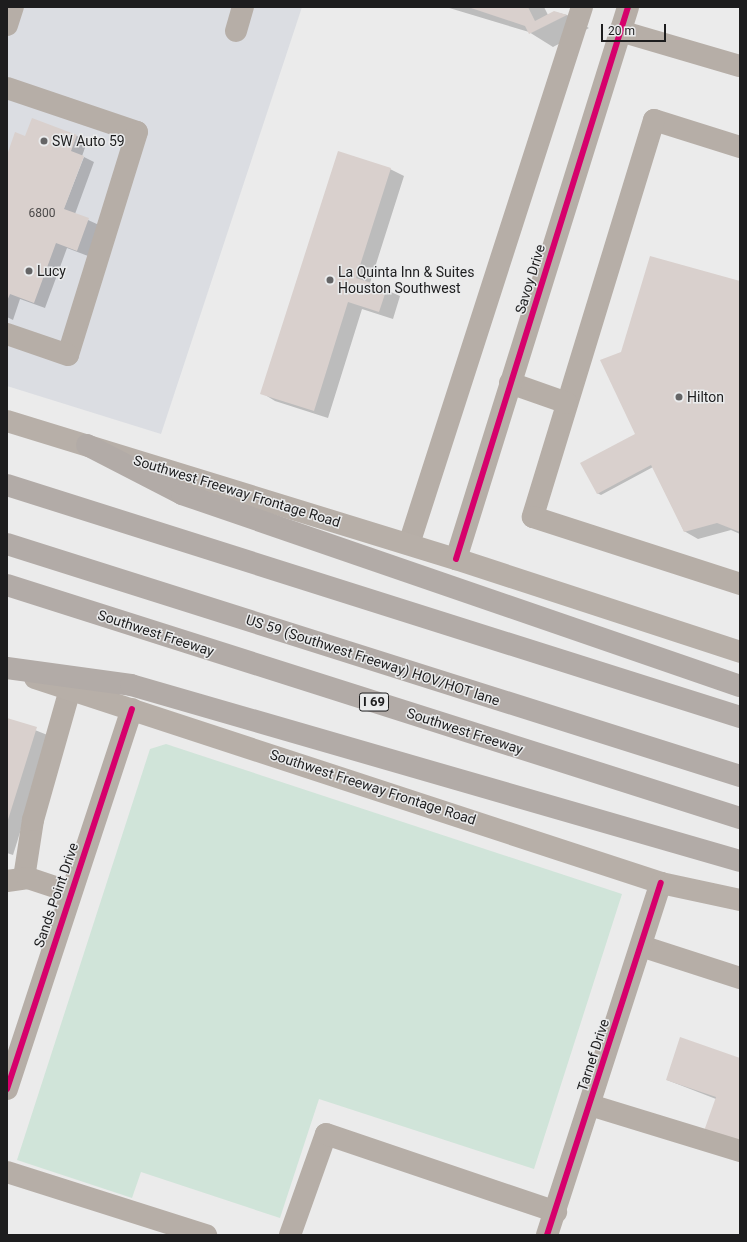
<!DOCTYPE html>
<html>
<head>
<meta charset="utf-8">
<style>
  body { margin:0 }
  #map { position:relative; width:747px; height:1242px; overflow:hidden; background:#ebebeb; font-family:Roboto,sans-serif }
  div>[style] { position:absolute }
  .built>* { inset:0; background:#dbdde2 }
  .green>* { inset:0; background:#d0e4d9 }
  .shadow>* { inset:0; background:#0003 }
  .building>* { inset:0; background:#d9d0cd }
  .minor>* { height:22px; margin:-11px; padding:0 11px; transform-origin:11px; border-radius:11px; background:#b6aea7 }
  .major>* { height:22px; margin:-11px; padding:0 11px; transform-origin:11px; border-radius:11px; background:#b7afa8 }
  .highway>* { height:22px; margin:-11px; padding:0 11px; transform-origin:11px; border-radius:11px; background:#b2aba7 }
  .cycleway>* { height:6px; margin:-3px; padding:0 3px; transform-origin:3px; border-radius:3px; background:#d6006c }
  .dots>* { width:11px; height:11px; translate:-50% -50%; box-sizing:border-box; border:2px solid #eaebec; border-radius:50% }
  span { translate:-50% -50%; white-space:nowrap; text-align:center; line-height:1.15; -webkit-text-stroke:3px #eaebec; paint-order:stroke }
  .number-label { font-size:12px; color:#4c4a4a }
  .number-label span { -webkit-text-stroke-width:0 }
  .shield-label span { padding:1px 3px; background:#eaebec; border:1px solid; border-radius:3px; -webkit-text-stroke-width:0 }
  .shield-label { font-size:13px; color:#1d1d1e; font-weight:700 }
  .poi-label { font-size:14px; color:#1d1d1e }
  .left { translate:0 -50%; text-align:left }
  .street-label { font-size:14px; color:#1d1d1e }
  .frame { position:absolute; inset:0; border:8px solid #1d1d1e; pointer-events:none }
  .scale { position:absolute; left:601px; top:24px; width:65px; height:18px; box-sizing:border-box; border:2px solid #1d1d1e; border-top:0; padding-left:5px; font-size:12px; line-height:14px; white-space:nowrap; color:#1d1d1e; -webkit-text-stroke:3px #eaebec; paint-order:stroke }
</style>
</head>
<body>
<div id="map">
  <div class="built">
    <i style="clip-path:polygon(7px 7px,302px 7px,161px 434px,7px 386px)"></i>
  </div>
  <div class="green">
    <i style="clip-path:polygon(166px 744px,622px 894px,534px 1169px,319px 1099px,280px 1218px,141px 1172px,132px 1198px,17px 1160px,150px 749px)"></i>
  </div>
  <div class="shadow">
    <i style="clip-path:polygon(446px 7px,544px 7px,548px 15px,555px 12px,567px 15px,589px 28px,553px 47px,529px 32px)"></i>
    <i style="clip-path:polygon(77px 136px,87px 142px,62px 213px,84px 157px,94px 162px,75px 214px,99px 225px,88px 256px,67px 248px,45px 308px,20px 299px,13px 320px,7px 317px,7px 158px,26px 137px)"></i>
    <i style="clip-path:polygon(390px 169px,404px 176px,370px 283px,400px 296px,393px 319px,362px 309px,328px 418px,275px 401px,262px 393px)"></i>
    <i style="clip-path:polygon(740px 282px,740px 534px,731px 530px,698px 539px,684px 531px,653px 467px,601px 495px,597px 493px,638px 437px,622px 353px)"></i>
    <i style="clip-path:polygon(7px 719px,50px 736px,13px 855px,7px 853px)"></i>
    <i style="clip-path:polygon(740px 1059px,716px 1099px,667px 1080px)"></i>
  </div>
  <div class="building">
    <i style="clip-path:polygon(468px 7px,528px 7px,535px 21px,554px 11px,567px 15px,529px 34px,525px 26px)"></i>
    <i style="clip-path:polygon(32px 118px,77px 135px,71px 151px,84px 156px,64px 209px,89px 218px,77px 251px,56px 243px,34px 303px,10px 294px,7px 301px,7px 155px,15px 132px,25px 136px)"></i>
    <i style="clip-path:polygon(338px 151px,391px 168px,356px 278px,387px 288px,379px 312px,348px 302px,314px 411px,260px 394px)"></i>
    <i style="clip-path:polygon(650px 256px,740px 281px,740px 532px,717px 523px,684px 532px,651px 465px,597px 494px,580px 463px,635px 434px,600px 360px,621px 352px)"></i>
    <i style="clip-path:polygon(7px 718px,37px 727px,7px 823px)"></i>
    <i style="clip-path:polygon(680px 1037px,740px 1058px,740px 1143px,704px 1131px,716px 1097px,666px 1080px)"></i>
  </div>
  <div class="minor">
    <i style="left:7px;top:25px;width:19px;rotate:-72deg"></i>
    <i style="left:236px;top:31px;width:25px;rotate:-74deg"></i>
    <i style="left:620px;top:31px;width:125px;rotate:16.3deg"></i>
    <i style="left:7px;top:88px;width:137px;rotate:18.7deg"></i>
    <i style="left:137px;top:132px;width:233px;rotate:107.2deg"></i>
    <i style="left:68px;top:355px;width:65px;rotate:-161deg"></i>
    <i style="left:740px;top:147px;width:90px;rotate:-162.6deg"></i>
    <i style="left:654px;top:120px;width:415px;rotate:107deg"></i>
    <i style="left:533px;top:517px;width:218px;rotate:17.9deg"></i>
    <i style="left:510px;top:383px;width:60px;rotate:19.3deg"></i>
    <i style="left:409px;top:544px;width:564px;rotate:-72.14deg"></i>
    <i style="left:456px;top:559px;width:578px;rotate:-72.69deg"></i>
    <i style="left:24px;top:878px;width:59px;rotate:-81.2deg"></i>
    <i style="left:33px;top:820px;width:136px;rotate:-74.2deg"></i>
    <i style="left:7px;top:881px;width:21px;rotate:-8deg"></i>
    <i style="left:28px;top:878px;width:44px;rotate:18.4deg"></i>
    <i style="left:641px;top:946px;width:104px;rotate:17.9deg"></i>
    <i style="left:7px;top:1089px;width:400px;rotate:-71.8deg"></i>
    <i style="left:590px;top:1105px;width:157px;rotate:17deg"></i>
    <i style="left:7px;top:1172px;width:209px;rotate:17.6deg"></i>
    <i style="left:290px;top:1235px;width:107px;rotate:-70.4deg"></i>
    <i style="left:326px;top:1134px;width:243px;rotate:18.7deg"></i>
    <i style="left:547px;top:1235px;width:370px;rotate:-72.1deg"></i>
  </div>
  <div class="major">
    <i style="left:7px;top:421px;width:470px;rotate:17.1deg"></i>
    <i style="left:456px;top:559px;width:299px;rotate:18.1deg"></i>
    <i style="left:35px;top:678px;width:659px;rotate:18.13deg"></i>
    <i style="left:661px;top:883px;width:81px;rotate:12.1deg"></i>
  </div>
  <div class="highway">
    <i style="left:87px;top:445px;width:107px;rotate:27.3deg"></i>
    <i style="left:182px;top:494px;width:590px;rotate:18.99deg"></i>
    <i style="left:7px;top:485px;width:769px;rotate:17.56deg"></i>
    <i style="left:7px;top:544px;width:769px;rotate:17.56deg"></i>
    <i style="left:7px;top:585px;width:769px;rotate:17.63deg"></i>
    <i style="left:7px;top:668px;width:125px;rotate:7.8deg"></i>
    <i style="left:131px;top:685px;width:634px;rotate:16.12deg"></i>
  </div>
  <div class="cycleway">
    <i style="left:456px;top:559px;width:578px;rotate:-72.69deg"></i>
    <i style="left:7px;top:1089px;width:400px;rotate:-71.8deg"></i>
    <i style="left:547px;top:1235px;width:370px;rotate:-72.1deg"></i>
  </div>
  <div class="dots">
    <i style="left:44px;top:141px;background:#656566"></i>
    <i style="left:29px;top:271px;background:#656566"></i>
    <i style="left:330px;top:280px;background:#656566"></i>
    <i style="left:679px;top:397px;background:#656566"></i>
  </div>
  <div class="number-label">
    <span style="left:42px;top:214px">6800</span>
  </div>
  <div class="shield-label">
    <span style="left:374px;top:702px">I 69</span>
  </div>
  <div class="poi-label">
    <span class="left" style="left:52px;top:141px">SW Auto 59</span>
    <span class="left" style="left:37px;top:271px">Lucy</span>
    <span class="left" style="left:338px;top:280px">La Quinta Inn &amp; Suites<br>Houston Southwest</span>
    <span class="left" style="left:687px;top:397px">Hilton</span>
  </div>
  <div class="street-label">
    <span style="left:530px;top:279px;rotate:-73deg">Savoy Drive</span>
    <span style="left:237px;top:491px;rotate:17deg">Southwest Freeway Frontage Road</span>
    <span style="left:156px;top:633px;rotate:18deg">Southwest Freeway</span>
    <span style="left:373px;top:660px;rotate:18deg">US 59 (Southwest Freeway) HOV/HOT lane</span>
    <span style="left:465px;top:731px;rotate:18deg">Southwest Freeway</span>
    <span style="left:373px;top:787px;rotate:18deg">Southwest Freeway Frontage Road</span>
    <span style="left:56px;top:895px;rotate:-71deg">Sands Point Drive</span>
    <span style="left:593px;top:1055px;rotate:-72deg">Tarnef Drive</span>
  </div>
  <div class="frame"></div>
  <div class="scale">20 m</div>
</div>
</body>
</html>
